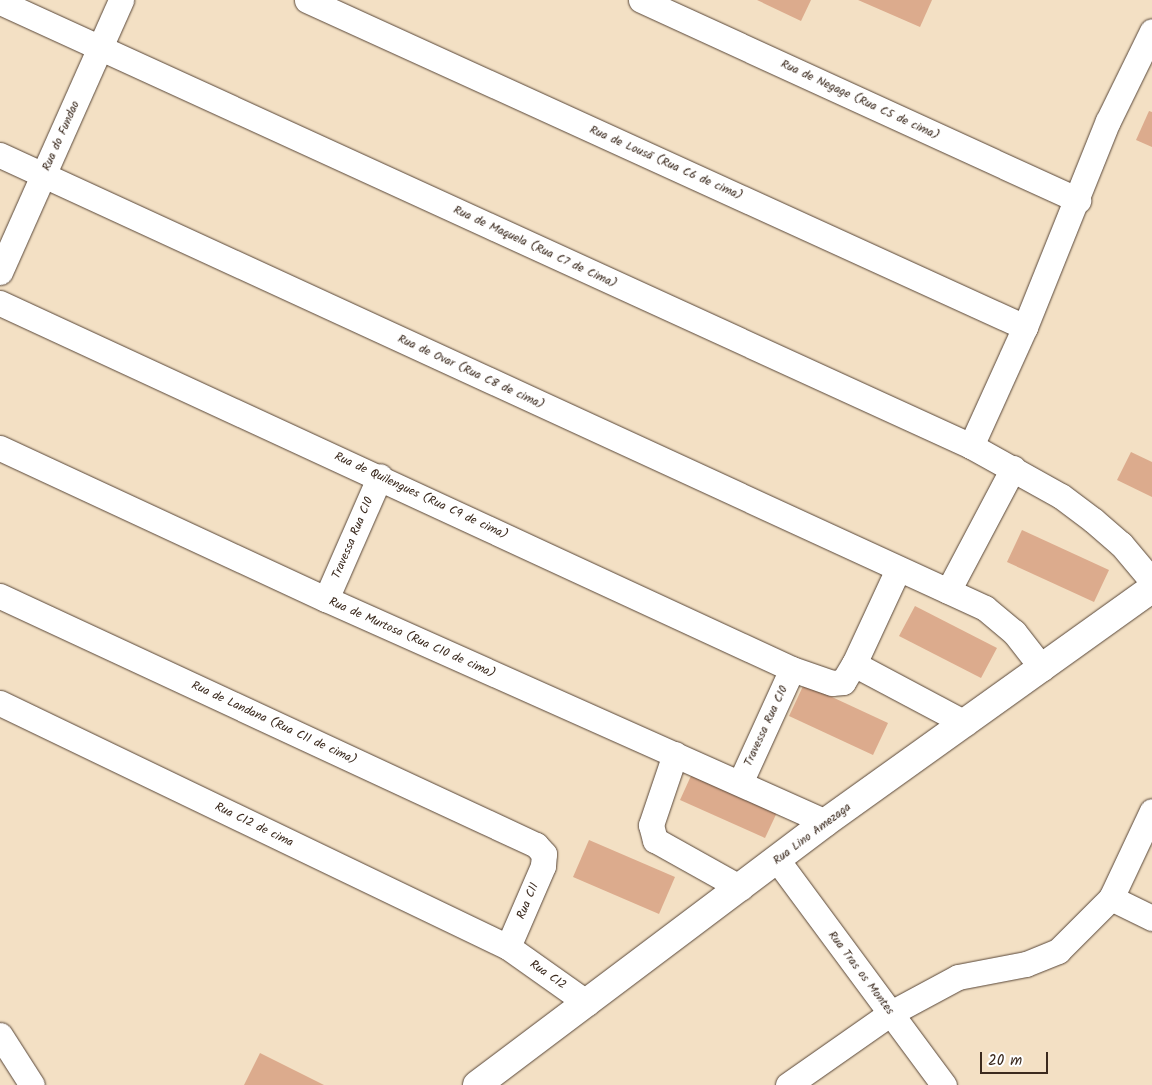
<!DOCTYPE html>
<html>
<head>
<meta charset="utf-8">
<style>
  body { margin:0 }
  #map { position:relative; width:1152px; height:1085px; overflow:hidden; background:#f3e0c4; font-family:Kalam,sans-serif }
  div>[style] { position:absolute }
  .building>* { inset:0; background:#dcab8d }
  .roads { filter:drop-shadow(0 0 1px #574537) drop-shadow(0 0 1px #574537) }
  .minor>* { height:25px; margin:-12.5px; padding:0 12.5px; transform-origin:12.5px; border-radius:12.5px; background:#fff }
  .tertiary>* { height:28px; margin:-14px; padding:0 14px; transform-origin:14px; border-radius:14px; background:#fff }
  span { translate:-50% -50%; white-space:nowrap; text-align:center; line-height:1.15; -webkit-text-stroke:4px #fff; paint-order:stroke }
  .street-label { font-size:12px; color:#3b2a1e }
  .scale { position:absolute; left:980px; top:1052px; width:68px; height:22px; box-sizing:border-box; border:2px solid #3b2a1e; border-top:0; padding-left:6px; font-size:15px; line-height:18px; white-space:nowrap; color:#3b2a1e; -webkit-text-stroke:4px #fff; paint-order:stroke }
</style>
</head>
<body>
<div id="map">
  <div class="building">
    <i style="clip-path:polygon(757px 0,811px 0,801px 21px)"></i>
    <i style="clip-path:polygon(858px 0,932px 0,920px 27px)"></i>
    <i style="clip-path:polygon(1149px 111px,1152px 112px,1152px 147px,1136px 140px)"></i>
    <i style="clip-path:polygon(1131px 452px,1152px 462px,1152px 497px,1117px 480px)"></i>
    <i style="clip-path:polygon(1022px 530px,1109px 570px,1094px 602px,1007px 562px)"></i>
    <i style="clip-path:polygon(915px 606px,997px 648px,981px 678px,899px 636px)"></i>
    <i style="clip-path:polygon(804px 684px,888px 723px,873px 755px,789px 716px)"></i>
    <i style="clip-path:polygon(695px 767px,780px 806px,765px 838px,680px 800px)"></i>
    <i style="clip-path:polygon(589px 840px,675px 877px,659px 914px,573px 877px)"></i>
    <i style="clip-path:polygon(260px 1053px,324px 1085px,244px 1085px)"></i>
  </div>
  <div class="roads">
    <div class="minor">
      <i style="left:307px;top:0;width:789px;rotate:24.49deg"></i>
      <i style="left:641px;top:0;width:481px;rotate:24.6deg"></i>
      <i style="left:0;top:2px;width:1068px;rotate:24.57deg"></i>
      <i style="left:971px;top:446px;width:103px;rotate:29.1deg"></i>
      <i style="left:1061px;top:496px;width:40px;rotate:37deg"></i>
      <i style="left:1093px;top:520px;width:37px;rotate:41deg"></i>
      <i style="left:1121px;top:544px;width:48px;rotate:50deg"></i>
      <i style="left:0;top:155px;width:1084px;rotate:24.7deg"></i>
      <i style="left:985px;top:608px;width:38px;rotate:40deg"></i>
      <i style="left:1014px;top:632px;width:46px;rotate:52.1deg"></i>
      <i style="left:0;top:272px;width:298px;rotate:-66deg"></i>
      <i style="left:0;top:303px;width:872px;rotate:24.8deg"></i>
      <i style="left:792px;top:669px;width:42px;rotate:19.3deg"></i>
      <i style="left:832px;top:683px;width:11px;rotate:-5deg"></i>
      <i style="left:843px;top:682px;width:21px;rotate:-59deg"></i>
      <i style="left:854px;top:664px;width:105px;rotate:-65.1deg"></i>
      <i style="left:971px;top:446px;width:131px;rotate:-65.6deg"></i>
      <i style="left:1025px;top:327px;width:222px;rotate:-68.1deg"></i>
      <i style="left:1108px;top:121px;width:100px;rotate:-63.9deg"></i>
      <i style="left:0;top:448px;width:359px;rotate:24.9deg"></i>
      <i style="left:326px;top:599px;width:547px;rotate:24.04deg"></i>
      <i style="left:948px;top:591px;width:139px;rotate:-62.1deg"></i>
      <i style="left:0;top:596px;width:591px;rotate:24.92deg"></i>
      <i style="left:536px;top:845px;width:12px;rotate:48deg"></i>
      <i style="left:544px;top:854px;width:12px;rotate:95deg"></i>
      <i style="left:543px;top:866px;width:88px;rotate:113.4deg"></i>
      <i style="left:326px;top:599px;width:134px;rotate:-66.3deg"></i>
      <i style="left:854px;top:664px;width:126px;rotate:28deg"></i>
      <i style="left:0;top:703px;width:564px;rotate:25.66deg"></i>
      <i style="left:508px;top:947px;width:97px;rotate:35.3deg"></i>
      <i style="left:675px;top:754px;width:75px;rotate:108.7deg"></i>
      <i style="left:651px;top:825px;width:16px;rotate:75deg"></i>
      <i style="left:655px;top:840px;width:98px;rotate:29.2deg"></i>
      <i style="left:740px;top:783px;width:125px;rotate:-65.5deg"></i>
      <i style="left:778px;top:861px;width:279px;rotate:53.5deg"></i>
      <i style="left:1111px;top:898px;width:46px;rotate:26deg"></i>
      <i style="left:0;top:1035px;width:59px;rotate:57.4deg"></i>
      <i style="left:788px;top:1085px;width:126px;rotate:-35deg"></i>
      <i style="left:891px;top:1013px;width:76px;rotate:-28.2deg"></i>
      <i style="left:958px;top:977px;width:69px;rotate:-10.8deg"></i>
      <i style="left:1026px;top:964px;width:35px;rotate:-22deg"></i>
      <i style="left:1058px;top:951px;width:75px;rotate:-45deg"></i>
      <i style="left:1111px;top:898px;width:96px;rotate:-64.8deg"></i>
    </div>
    <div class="tertiary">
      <i style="left:477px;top:1085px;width:437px;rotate:-37deg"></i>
      <i style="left:826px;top:822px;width:401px;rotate:-35.6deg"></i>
    </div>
  </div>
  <div class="street-label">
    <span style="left:860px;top:100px;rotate:25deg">Rua de Negage (Rua C5 de cima)</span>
    <span style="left:61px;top:136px;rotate:-66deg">Rua do Fundao</span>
    <span style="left:666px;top:163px;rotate:24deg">Rua de Lousã (Rua C6 de cima)</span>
    <span style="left:535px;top:247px;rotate:25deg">Rua de Maquela (Rua C7 de Cima)</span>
    <span style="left:471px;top:372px;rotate:25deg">Rua de Ovar (Rua C8 de cima)</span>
    <span style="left:421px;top:496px;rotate:25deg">Rua de Quilengues (Rua C9 de cima)</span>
    <span style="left:353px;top:538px;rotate:-67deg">Travessa Rua C10</span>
    <span style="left:412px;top:638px;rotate:24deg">Rua de Murtosa (Rua C10 de cima)</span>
    <span style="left:274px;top:723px;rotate:25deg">Rua de Landana (Rua C11 de cima)</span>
    <span style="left:766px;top:726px;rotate:-65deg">Travessa Rua C10</span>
    <span style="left:254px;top:825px;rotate:26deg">Rua C12 de cima</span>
    <span style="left:812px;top:834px;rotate:-37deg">Rua Lino Amezaga</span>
    <span style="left:528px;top:901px;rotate:-67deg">Rua C11</span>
    <span style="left:861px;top:973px;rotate:53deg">Rua Tras os Montes</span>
    <span style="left:548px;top:975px;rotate:35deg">Rua C12</span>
  </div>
  <div class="scale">20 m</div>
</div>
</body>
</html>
